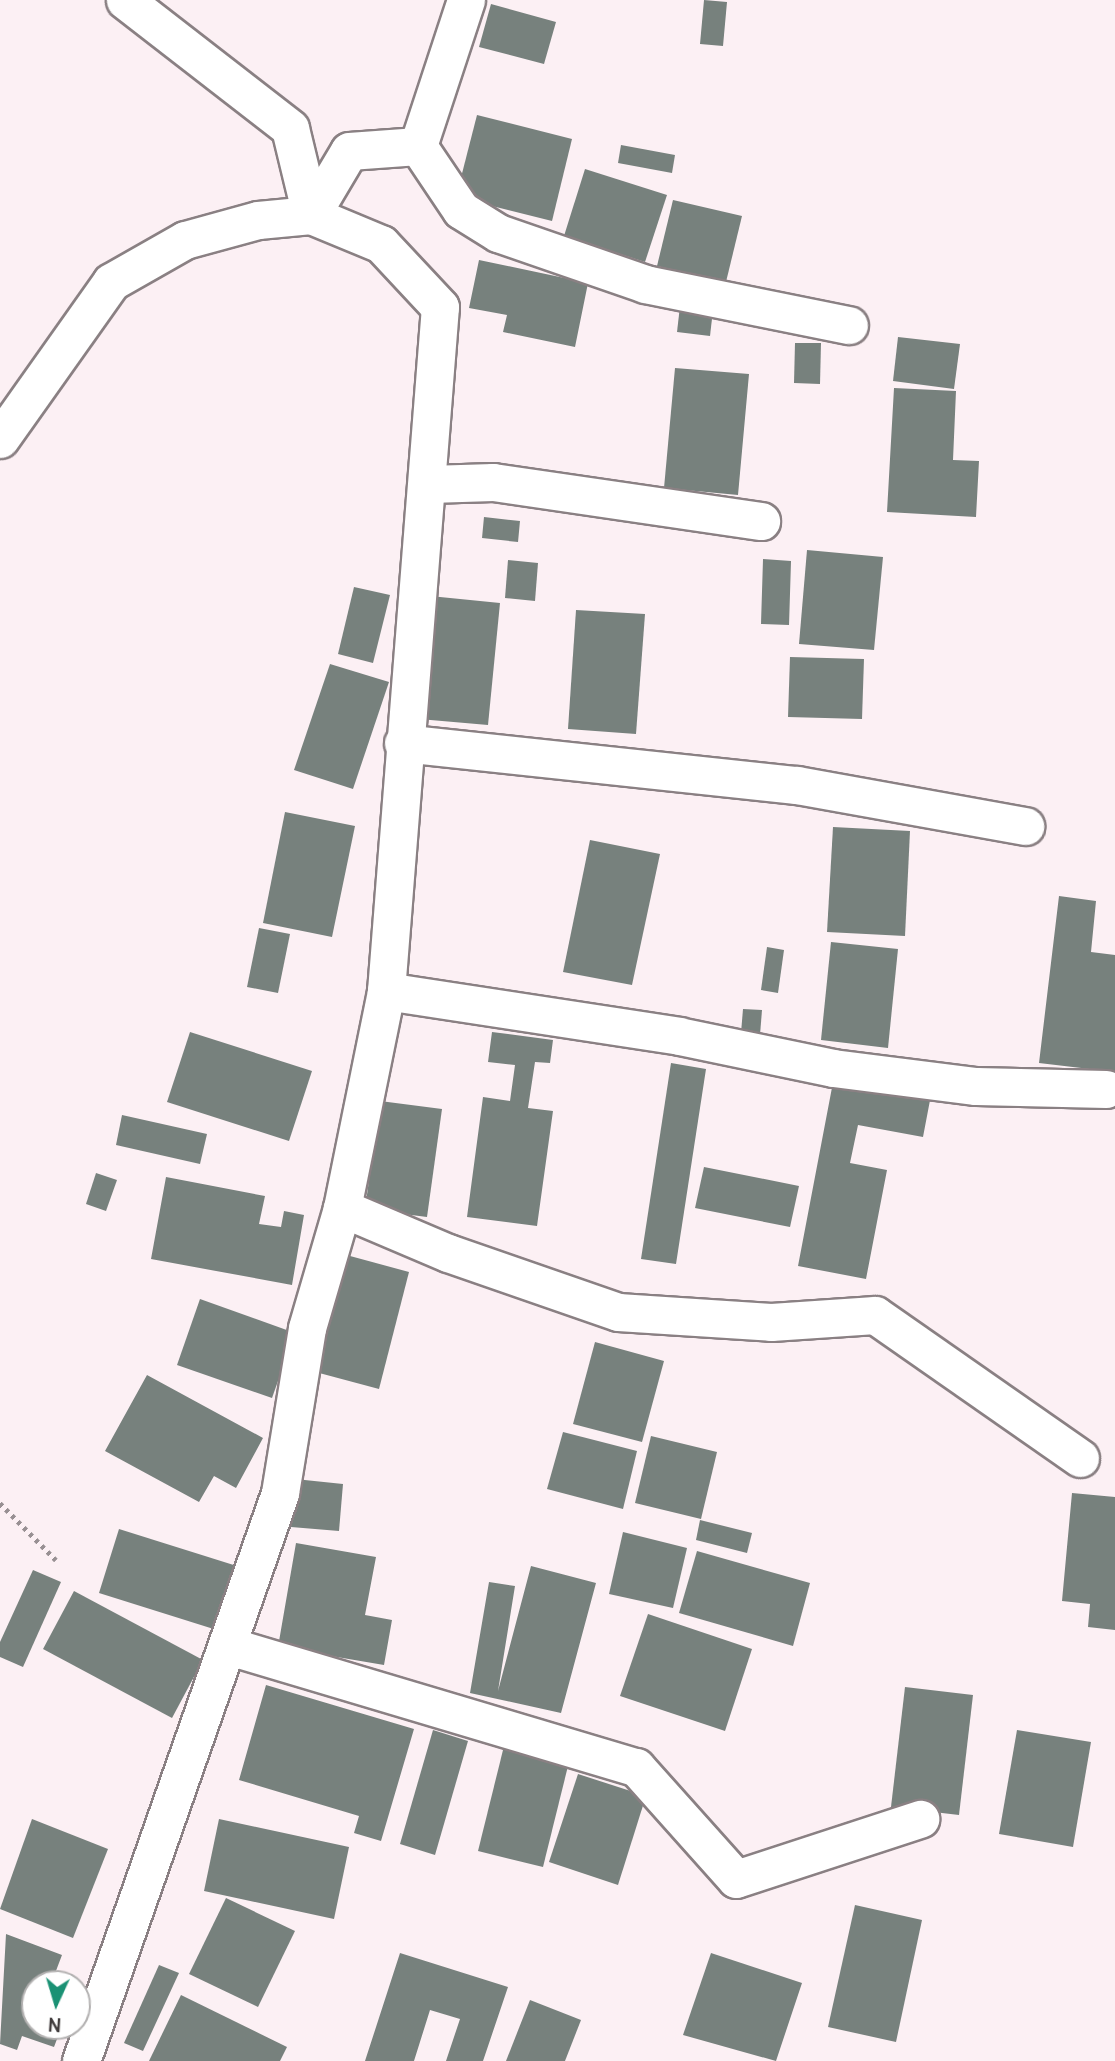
<!DOCTYPE html>
<style>
body{margin:0}
#map{position:relative;width:1115px;height:2061px;overflow:hidden;background:#fcf0f4;font-family:Cabin,sans-serif}
div>[style]{position:absolute}
.building>*{inset:0;background:#77817d}
.path>*{height:4.5px;margin-top:-2.25px;transform-origin:0;background:repeating-linear-gradient(90deg,#989093 0 3.5px,transparent 0 8.5px)}
.roads{filter:drop-shadow(2px 0 #8a8083) drop-shadow(-2px 0 #8a8083) drop-shadow(0 2px #8a8083) drop-shadow(0 -2px #8a8083)}
.street>*{height:37px;margin:-18.5px;padding:0 18.5px;transform-origin:18.5px;border-radius:18.5px;background:#fff}
span{translate:-50% -50%;white-space:nowrap;text-align:center;line-height:1.15;-webkit-text-stroke:7px #fff;paint-order:stroke}
.north{position:absolute;left:21px;top:1970px;width:70px;height:70px;box-sizing:border-box;background:#fff;border:2px solid #b3b1b1;border-radius:50%;rotate:184deg;font-size:19px;font-weight:700;line-height:28px;text-align:center;color:#403b3c}
.north::after{content:'';display:block;margin:auto;width:24px;height:32px;background:#1a9174;clip-path:polygon(50% 0,100% 100%,50% 72%,0 100%)}
</style>
<div id="map">
<div class="building">
<div style="clip-path:polygon(704px 0,727px 2px,723px 46px,700px 44px)"></div>
<div style="clip-path:polygon(491px 4px,556px 22px,544px 64px,479px 47px)"></div>
<div style="clip-path:polygon(477px 115px,572px 139px,552px 221px,456px 197px)"></div>
<div style="clip-path:polygon(621px 145px,675px 155px,672px 173px,618px 163px)"></div>
<div style="clip-path:polygon(585px 169px,667px 195px,645px 262px,564px 236px)"></div>
<div style="clip-path:polygon(673px 200px,742px 216px,726px 282px,657px 266px)"></div>
<div style="clip-path:polygon(479px 260px,588px 283px,575px 347px,503px 332px,507px 315px,469px 308px)"></div>
<div style="clip-path:polygon(680px 306px,713px 310px,710px 336px,677px 332px)"></div>
<div style="clip-path:polygon(898px 337px,960px 344px,954px 389px,893px 381px)"></div>
<div style="clip-path:polygon(795px 343px,821px 343px,820px 384px,794px 383px)"></div>
<div style="clip-path:polygon(675px 368px,749px 374px,738px 495px,664px 488px)"></div>
<div style="clip-path:polygon(894px 388px,956px 391px,953px 460px,979px 461px,976px 517px,887px 512px)"></div>
<div style="clip-path:polygon(484px 517px,520px 521px,518px 542px,482px 538px)"></div>
<div style="clip-path:polygon(807px 550px,883px 557px,874px 650px,799px 644px)"></div>
<div style="clip-path:polygon(763px 559px,791px 561px,789px 625px,761px 624px)"></div>
<div style="clip-path:polygon(508px 560px,538px 563px,535px 601px,505px 598px)"></div>
<div style="clip-path:polygon(354px 587px,390px 595px,373px 663px,338px 654px)"></div>
<div style="clip-path:polygon(430px 596px,500px 603px,488px 725px,419px 719px)"></div>
<div style="clip-path:polygon(576px 610px,645px 614px,636px 734px,568px 729px)"></div>
<div style="clip-path:polygon(790px 657px,864px 659px,862px 719px,788px 717px)"></div>
<div style="clip-path:polygon(330px 664px,389px 682px,353px 789px,294px 770px)"></div>
<div style="clip-path:polygon(285px 812px,355px 826px,332px 937px,263px 923px)"></div>
<div style="clip-path:polygon(833px 827px,910px 831px,905px 936px,827px 932px)"></div>
<div style="clip-path:polygon(590px 840px,660px 854px,632px 985px,563px 972px)"></div>
<div style="clip-path:polygon(1059px 896px,1096px 901px,1091px 952px,1115px 955px,1115px 1072px,1039px 1063px)"></div>
<div style="clip-path:polygon(259px 928px,290px 934px,278px 993px,247px 987px)"></div>
<div style="clip-path:polygon(831px 942px,898px 949px,888px 1048px,821px 1040px)"></div>
<div style="clip-path:polygon(767px 947px,784px 950px,778px 993px,761px 990px)"></div>
<div style="clip-path:polygon(743px 1009px,762px 1010px,760px 1035px,741px 1033px)"></div>
<div style="clip-path:polygon(190px 1032px,312px 1071px,289px 1141px,167px 1102px)"></div>
<div style="clip-path:polygon(492px 1032px,553px 1040px,550px 1063px,535px 1062px,528px 1108px,553px 1111px,537px 1226px,467px 1217px,483px 1097px,510px 1101px,515px 1065px,488px 1062px)"></div>
<div style="clip-path:polygon(671px 1063px,706px 1069px,676px 1264px,641px 1259px)"></div>
<div style="clip-path:polygon(834px 1077px,931px 1095px,923px 1137px,858px 1125px,850px 1163px,887px 1170px,866px 1279px,798px 1266px)"></div>
<div style="clip-path:polygon(380px 1101px,442px 1109px,427px 1217px,365px 1209px)"></div>
<div style="clip-path:polygon(122px 1115px,207px 1134px,200px 1164px,116px 1145px)"></div>
<div style="clip-path:polygon(704px 1167px,799px 1186px,790px 1227px,695px 1208px)"></div>
<div style="clip-path:polygon(96px 1173px,117px 1180px,106px 1211px,86px 1204px)"></div>
<div style="clip-path:polygon(166px 1177px,265px 1196px,259px 1224px,281px 1227px,284px 1211px,304px 1215px,292px 1285px,151px 1259px)"></div>
<div style="clip-path:polygon(339px 1253px,409px 1272px,379px 1389px,308px 1370px)"></div>
<div style="clip-path:polygon(200px 1299px,295px 1333px,272px 1398px,177px 1365px)"></div>
<div style="clip-path:polygon(595px 1342px,664px 1361px,642px 1442px,573px 1424px)"></div>
<div style="clip-path:polygon(147px 1375px,263px 1438px,236px 1488px,214px 1476px,199px 1502px,105px 1451px)"></div>
<div style="clip-path:polygon(563px 1432px,637px 1451px,623px 1509px,547px 1489px)"></div>
<div style="clip-path:polygon(651px 1436px,717px 1452px,701px 1519px,635px 1503px)"></div>
<div style="clip-path:polygon(295px 1479px,343px 1484px,339px 1531px,291px 1527px)"></div>
<div style="clip-path:polygon(1072px 1493px,1115px 1497px,1115px 1630px,1088px 1627px,1090px 1604px,1062px 1601px)"></div>
<div style="clip-path:polygon(700px 1520px,752px 1533px,747px 1553px,696px 1540px)"></div>
<div style="clip-path:polygon(119px 1529px,240px 1567px,220px 1631px,99px 1593px)"></div>
<div style="clip-path:polygon(623px 1532px,687px 1548px,673px 1608px,609px 1594px)"></div>
<div style="clip-path:polygon(296px 1543px,376px 1557px,365px 1615px,392px 1620px,384px 1665px,278px 1647px)"></div>
<div style="clip-path:polygon(697px 1551px,810px 1583px,793px 1646px,679px 1613px)"></div>
<div style="clip-path:polygon(531px 1566px,596px 1583px,561px 1713px,470px 1693px,489px 1582px,515px 1586px,498px 1691px)"></div>
<div style="clip-path:polygon(33px 1570px,61px 1582px,23px 1667px,0 1657px,0 1642px)"></div>
<div style="clip-path:polygon(74px 1591px,203px 1660px,172px 1718px,43px 1649px)"></div>
<div style="clip-path:polygon(648px 1614px,752px 1649px,725px 1731px,620px 1696px)"></div>
<div style="clip-path:polygon(266px 1685px,414px 1729px,381px 1841px,354px 1833px,359px 1816px,239px 1780px)"></div>
<div style="clip-path:polygon(905px 1687px,973px 1695px,959px 1815px,891px 1807px)"></div>
<div style="clip-path:polygon(433px 1730px,468px 1741px,435px 1855px,400px 1844px)"></div>
<div style="clip-path:polygon(1017px 1730px,1091px 1742px,1073px 1847px,999px 1834px)"></div>
<div style="clip-path:polygon(504px 1746px,569px 1762px,543px 1867px,478px 1851px)"></div>
<div style="clip-path:polygon(578px 1774px,646px 1796px,618px 1885px,549px 1862px)"></div>
<div style="clip-path:polygon(32px 1819px,108px 1849px,73px 1938px,0 1909px)"></div>
<div style="clip-path:polygon(219px 1819px,349px 1847px,334px 1919px,204px 1891px)"></div>
<div style="clip-path:polygon(226px 1898px,295px 1931px,258px 2007px,189px 1974px)"></div>
<div style="clip-path:polygon(855px 1905px,922px 1920px,896px 2042px,828px 2027px)"></div>
<div style="clip-path:polygon(6px 1934px,62px 1955px,51px 1984px,35px 1984px,35px 2026px,62px 2026px,54px 2047px,22px 2036px,17px 2050px,0 2044px)"></div>
<div style="clip-path:polygon(400px 1953px,508px 1987px,483px 2061px,446px 2061px,460px 2019px,430px 2010px,414px 2061px,365px 2061px)"></div>
<div style="clip-path:polygon(711px 1953px,802px 1983px,776px 2061px,683px 2035px)"></div>
<div style="clip-path:polygon(159px 1965px,179px 1973px,143px 2051px,124px 2043px)"></div>
<div style="clip-path:polygon(181px 1995px,287px 2047px,280px 2061px,149px 2061px)"></div>
<div style="clip-path:polygon(530px 2000px,581px 2020px,565px 2061px,506px 2061px)"></div>
</div>
<div class="path">
<div style="left:0;top:1503px;width:80px;rotate:45.5deg"></div>
</div>
<div class="roads">
<div class="street">
<div style="left:418px;top:146px;width:154px;rotate:-71.8deg"></div>
<div style="left:0;top:439px;width:192px;rotate:-54.7deg"></div>
<div style="left:111px;top:282px;width:85px;rotate:-29.6deg"></div>
<div style="left:185px;top:240px;width:76px;rotate:-15.3deg"></div>
<div style="left:258px;top:220px;width:53px;rotate:-5.4deg"></div>
<div style="left:311px;top:215px;width:74px;rotate:-59.3deg"></div>
<div style="left:349px;top:151px;width:69px;rotate:-4.1deg"></div>
<div style="left:418px;top:146px;width:77px;rotate:56.1deg"></div>
<div style="left:461px;top:210px;width:44px;rotate:31.9deg"></div>
<div style="left:498px;top:233px;width:156px;rotate:19.1deg"></div>
<div style="left:645px;top:284px;width:208px;rotate:11.4deg"></div>
<div style="left:429px;top:484px;width:64px;rotate:-1.8deg"></div>
<div style="left:493px;top:482px;width:271px;rotate:8.3deg"></div>
<div style="left:403px;top:743px;width:396px;rotate:6.1deg"></div>
<div style="left:797px;top:785px;width:232px;rotate:10.2deg"></div>
<div style="left:386px;top:991px;width:296px;rotate:8.7deg"></div>
<div style="left:679px;top:1036px;width:157px;rotate:11.7deg"></div>
<div style="left:833px;top:1068px;width:144px;rotate:7.2deg"></div>
<div style="left:976px;top:1086px;width:130px;rotate:1.3deg"></div>
<div style="left:342px;top:1208px;width:115px;rotate:23deg"></div>
<div style="left:448px;top:1253px;width:180px;rotate:19.1deg"></div>
<div style="left:618px;top:1312px;width:153px;rotate:3.7deg"></div>
<div style="left:771px;top:1322px;width:104px;rotate:-3.9deg"></div>
<div style="left:875px;top:1315px;width:250px;rotate:34.9deg"></div>
<div style="left:229px;top:1646px;width:425px;rotate:16.6deg"></div>
<div style="left:636px;top:1767px;width:150px;rotate:48.2deg"></div>
<div style="left:736px;top:1879px;width:194px;rotate:-18.1deg"></div>
<div style="left:81px;top:2061px;width:602px;rotate:-70.69deg"></div>
<div style="left:280px;top:1493px;width:167px;rotate:-80.7deg"></div>
<div style="left:307px;top:1328px;width:125px;rotate:-73.7deg"></div>
<div style="left:342px;top:1208px;width:221px;rotate:-78.5deg"></div>
<div style="left:386px;top:991px;width:686px;rotate:-85.49deg"></div>
<div style="left:440px;top:307px;width:86px;rotate:-133.1deg"></div>
<div style="left:381px;top:244px;width:76px;rotate:-157.5deg"></div>
<div style="left:311px;top:215px;width:89px;rotate:-103.6deg"></div>
<div style="left:290px;top:128px;width:209px;rotate:-142.2deg"></div>
</div>
</div>
<div class="north">N</div>
</div>
